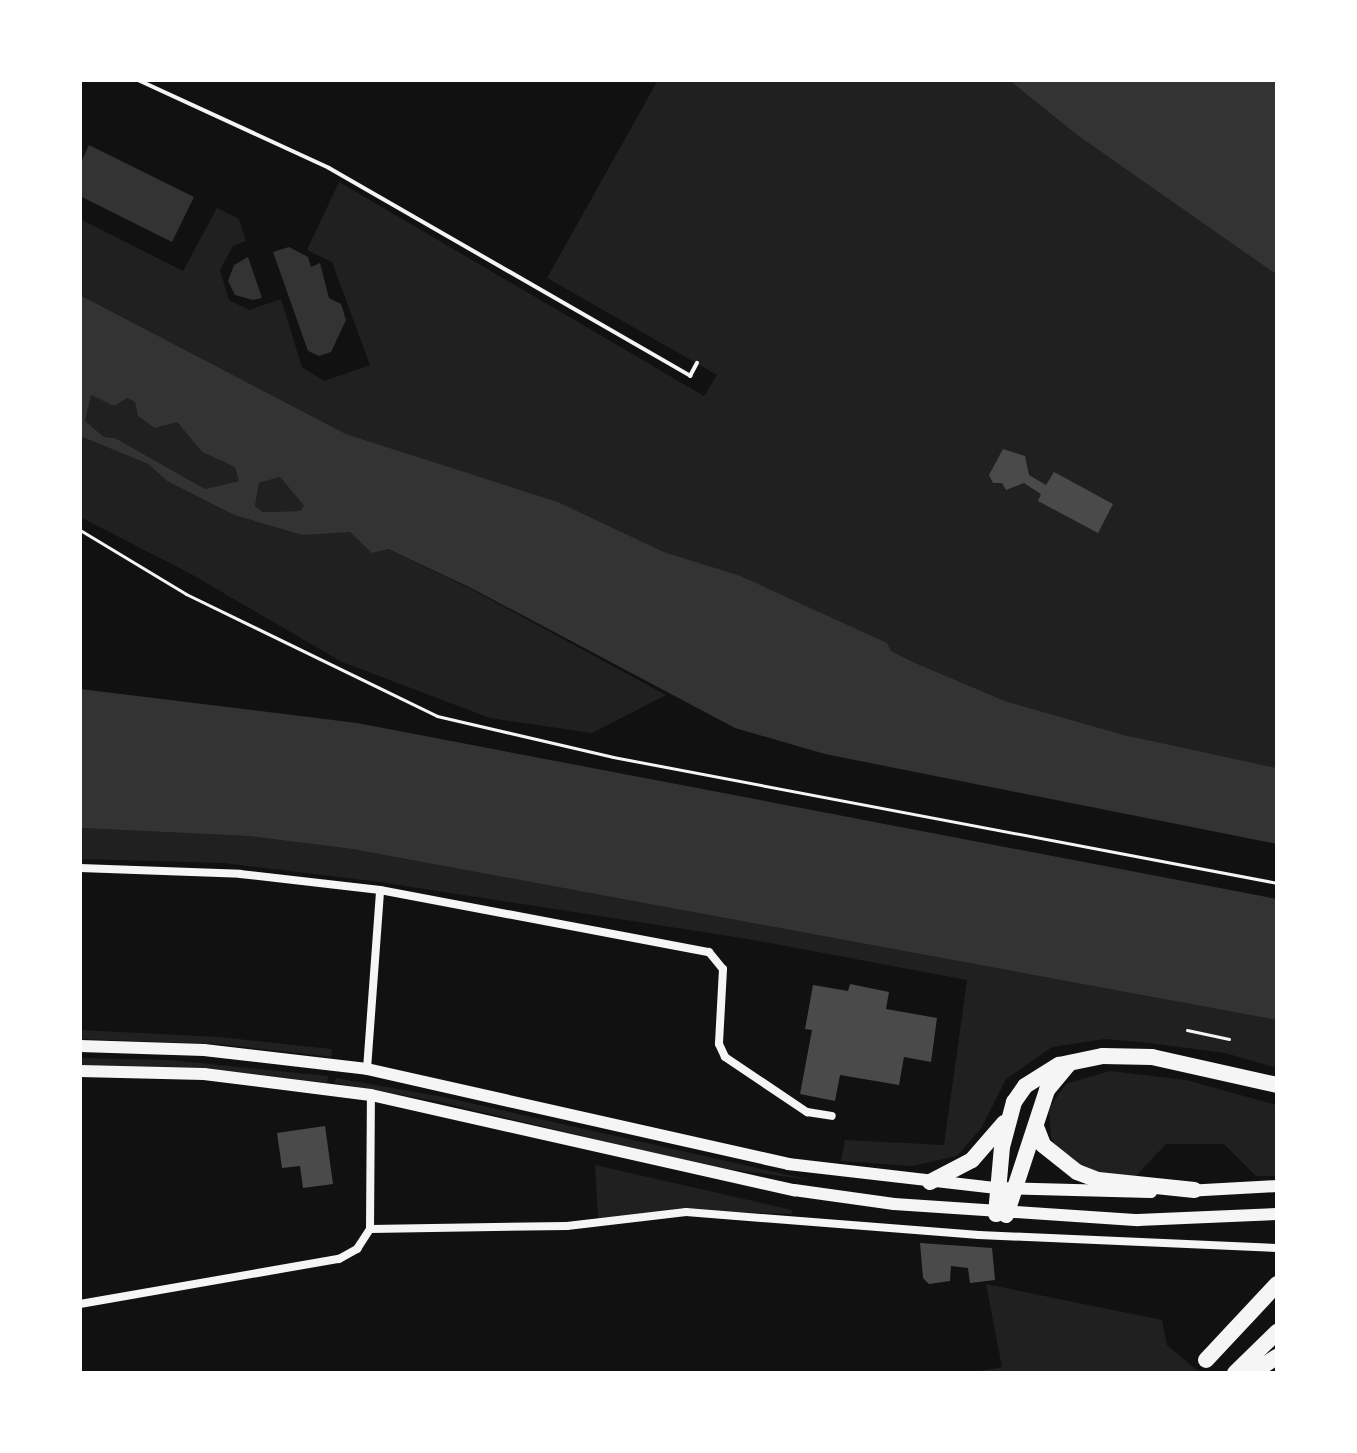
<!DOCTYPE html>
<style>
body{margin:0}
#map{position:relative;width:1357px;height:1453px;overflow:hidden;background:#111;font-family:"Fira Sans",sans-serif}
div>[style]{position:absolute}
.green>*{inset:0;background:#202020}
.water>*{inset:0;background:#333}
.building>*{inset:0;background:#4a4a4a}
.path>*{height:3px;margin:-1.5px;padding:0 1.5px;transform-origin:1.5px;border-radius:1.5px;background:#f5f5f5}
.service>*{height:4px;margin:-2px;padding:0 2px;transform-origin:2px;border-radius:2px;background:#f5f5f5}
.minor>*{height:8px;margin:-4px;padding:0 4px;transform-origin:4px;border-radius:4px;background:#f5f5f5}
.secondary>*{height:12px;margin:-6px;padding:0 6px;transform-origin:6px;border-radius:6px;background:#f5f5f5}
.motorway>*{height:16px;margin:-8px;padding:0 8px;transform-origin:8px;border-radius:8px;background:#f5f5f5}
span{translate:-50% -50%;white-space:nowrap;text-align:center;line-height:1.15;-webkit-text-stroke:7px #fff;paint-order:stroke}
.frame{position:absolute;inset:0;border:82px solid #fff;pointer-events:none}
</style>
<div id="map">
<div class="green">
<div style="clip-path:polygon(658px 80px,1009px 80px,1077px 135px,1277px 275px,1277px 768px,1124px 735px,1005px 701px,913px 662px,738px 575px,664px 552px,558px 502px,346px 434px,80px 295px,80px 219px,183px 271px,217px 208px,239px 219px,246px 241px,233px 246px,220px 270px,229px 300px,249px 310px,281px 299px,302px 367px,324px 381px,370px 365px,332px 262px,307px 250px,339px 182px,704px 396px,717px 375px,547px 278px)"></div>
<div style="clip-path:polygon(90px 394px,127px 398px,177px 422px,202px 452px,236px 467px,239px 481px,205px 489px,115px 438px,104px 437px,85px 421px)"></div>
<div style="clip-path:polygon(80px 436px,148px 464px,167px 481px,234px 515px,302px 535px,350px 531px,471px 589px,666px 695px,592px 733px,490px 718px,342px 662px,191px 574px,80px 517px)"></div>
<div style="clip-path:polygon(280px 477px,304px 506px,300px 511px,263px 512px,255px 506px,259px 483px)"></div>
<div style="clip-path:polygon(80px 828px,248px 836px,352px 849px,1277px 1020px,1277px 1068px,1225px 1053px,1149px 1043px,1105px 1039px,1052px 1047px,1006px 1079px,982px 1127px,957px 1156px,912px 1166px,841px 1161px,845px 1140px,944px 1145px,967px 980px,748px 939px,380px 882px,223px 863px,80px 859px)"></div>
<div style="clip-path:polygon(80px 1030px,219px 1037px,332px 1049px,331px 1057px,219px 1044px,80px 1039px)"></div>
<div style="clip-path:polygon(80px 1058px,170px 1060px,328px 1076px,327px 1083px,229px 1071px,80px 1066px)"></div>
<div style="clip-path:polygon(1110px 1071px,1186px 1080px,1277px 1105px,1277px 1176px,1256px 1176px,1224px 1144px,1166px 1144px,1136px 1176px,1104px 1175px,1082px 1167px,1058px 1150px,1051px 1137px,1049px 1108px,1066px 1084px)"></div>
<div style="clip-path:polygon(336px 1078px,443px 1097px,811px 1180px,713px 1167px,436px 1101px,334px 1083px)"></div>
<div style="clip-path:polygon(595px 1165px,792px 1210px,792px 1214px,707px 1211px,598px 1218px)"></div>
<div style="clip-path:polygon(986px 1284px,1162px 1320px,1167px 1345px,1200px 1373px,969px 1373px,1002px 1367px)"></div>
</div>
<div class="water">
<div style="clip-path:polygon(1009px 80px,1277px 80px,1277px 275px,1077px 135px)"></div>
<div style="clip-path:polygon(89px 145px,194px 197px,172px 242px,80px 196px,80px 164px)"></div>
<div style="clip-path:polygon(289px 247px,308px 257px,311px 267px,320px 263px,329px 298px,341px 304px,346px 320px,331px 352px,319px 356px,308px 351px,273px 252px)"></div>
<div style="clip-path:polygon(248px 257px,262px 298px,253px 300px,235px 295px,228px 281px,234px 265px)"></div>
<div style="clip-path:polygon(evenodd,80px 295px,346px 434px,558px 502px,664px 552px,738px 575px,887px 643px,891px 651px,913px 662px,1005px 701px,1124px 735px,1277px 768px,1277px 844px,825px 754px,735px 728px,471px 588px,388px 549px,372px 553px,350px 532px,302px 535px,234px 515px,167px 481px,148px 464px,80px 436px,80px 295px,91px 395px,114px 406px,127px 398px,135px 402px,138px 416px,155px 428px,177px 422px,202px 452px,235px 467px,239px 481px,205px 489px,115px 438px,104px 437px,85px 421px,91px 395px,80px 295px,280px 477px,304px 506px,300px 511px,263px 512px,255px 506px,259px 483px,280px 477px)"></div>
<div style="clip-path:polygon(80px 689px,357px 723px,1277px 899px,1277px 1020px,352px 849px,248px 836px,80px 828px)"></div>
</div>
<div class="building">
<div style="clip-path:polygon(1003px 449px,1025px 456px,1029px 475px,1046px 485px,1054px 472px,1113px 504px,1098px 533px,1038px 501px,1041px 494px,1024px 483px,1006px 490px,1002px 483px,993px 483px,989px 475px)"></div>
<div style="clip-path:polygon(850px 984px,889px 992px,886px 1009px,937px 1018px,931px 1062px,904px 1057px,899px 1085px,840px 1075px,835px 1101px,800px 1094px,812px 1030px,805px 1029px,813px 985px,848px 991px)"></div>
<div style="clip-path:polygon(325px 1126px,333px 1184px,303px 1188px,300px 1166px,282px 1168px,277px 1133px)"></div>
<div style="clip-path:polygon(920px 1243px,992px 1248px,995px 1280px,970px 1283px,968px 1268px,951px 1266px,950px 1281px,929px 1284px,923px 1278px)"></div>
</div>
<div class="path">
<div style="left:80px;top:530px;width:124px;rotate:31.1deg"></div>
<div style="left:186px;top:594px;width:279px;rotate:25.9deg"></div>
<div style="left:437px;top:716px;width:181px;rotate:13.1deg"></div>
<div style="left:613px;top:757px;width:676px;rotate:10.74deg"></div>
<div style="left:1187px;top:1030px;width:43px;rotate:12.1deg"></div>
</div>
<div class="service">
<div style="left:138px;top:80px;width:210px;rotate:24.7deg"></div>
<div style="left:329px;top:168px;width:417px;rotate:29.9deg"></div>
<div style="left:690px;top:376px;width:15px;rotate:-62deg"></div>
</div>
<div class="minor">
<div style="left:80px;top:868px;width:160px;rotate:2.1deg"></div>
<div style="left:240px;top:874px;width:141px;rotate:6.5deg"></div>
<div style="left:367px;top:1069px;width:179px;rotate:-85.8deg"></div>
<div style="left:380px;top:890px;width:335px;rotate:10.7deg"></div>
<div style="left:709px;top:952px;width:22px;rotate:51deg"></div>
<div style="left:723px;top:969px;width:75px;rotate:93.1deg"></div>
<div style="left:719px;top:1044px;width:14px;rotate:65deg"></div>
<div style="left:725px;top:1057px;width:99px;rotate:33.9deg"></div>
<div style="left:807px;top:1112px;width:25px;rotate:9deg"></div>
<div style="left:370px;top:1229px;width:134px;rotate:-89.6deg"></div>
<div style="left:80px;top:1304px;width:263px;rotate:-9.9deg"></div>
<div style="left:339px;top:1259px;width:21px;rotate:-29deg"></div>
<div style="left:357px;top:1249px;width:24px;rotate:-57deg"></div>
<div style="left:370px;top:1229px;width:197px;rotate:-0.9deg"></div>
<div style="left:567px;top:1226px;width:120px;rotate:-6.7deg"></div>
<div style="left:686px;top:1212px;width:294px;rotate:4.5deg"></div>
<div style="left:979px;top:1235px;width:298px;rotate:2.5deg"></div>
</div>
<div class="secondary">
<div style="left:80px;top:1046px;width:124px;rotate:1.8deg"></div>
<div style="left:204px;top:1050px;width:164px;rotate:6.6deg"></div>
<div style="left:367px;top:1069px;width:432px;rotate:12.7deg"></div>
<div style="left:788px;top:1164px;width:210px;rotate:6.6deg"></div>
<div style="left:997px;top:1188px;width:154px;rotate:1.5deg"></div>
<div style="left:80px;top:1071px;width:124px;rotate:1.4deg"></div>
<div style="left:204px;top:1074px;width:168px;rotate:7.2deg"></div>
<div style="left:371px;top:1095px;width:434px;rotate:12.7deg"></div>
<div style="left:794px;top:1190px;width:101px;rotate:8deg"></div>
<div style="left:894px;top:1204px;width:245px;rotate:3.8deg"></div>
<div style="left:1138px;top:1220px;width:139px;rotate:-2.5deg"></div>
<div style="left:1186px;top:1191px;width:91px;rotate:-3.1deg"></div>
</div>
<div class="motorway">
<div style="left:1037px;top:1129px;width:17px;rotate:69deg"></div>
<div style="left:1043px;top:1145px;width:43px;rotate:38.5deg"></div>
<div style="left:1077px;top:1172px;width:22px;rotate:21deg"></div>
<div style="left:1098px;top:1180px;width:97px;rotate:5.9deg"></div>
<div style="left:930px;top:1182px;width:47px;rotate:-27.6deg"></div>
<div style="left:972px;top:1160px;width:49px;rotate:-49.1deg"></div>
<div style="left:996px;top:1214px;width:67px;rotate:-84.9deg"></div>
<div style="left:1002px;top:1147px;width:47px;rotate:-75.1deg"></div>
<div style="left:1014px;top:1102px;width:19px;rotate:-55deg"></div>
<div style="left:1025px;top:1086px;width:40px;rotate:-32deg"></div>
<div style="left:1059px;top:1065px;width:45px;rotate:-11.6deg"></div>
<div style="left:1103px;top:1056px;width:49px;rotate:1.2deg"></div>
<div style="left:1152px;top:1057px;width:128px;rotate:12.6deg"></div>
<div style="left:1006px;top:1215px;width:132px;rotate:-71.8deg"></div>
<div style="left:1047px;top:1090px;width:33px;rotate:-50deg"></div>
<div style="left:1206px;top:1360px;width:104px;rotate:-46.9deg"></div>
<div style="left:1235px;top:1373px;width:59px;rotate:-44.3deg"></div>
<div style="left:1252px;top:1373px;width:30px;rotate:-33deg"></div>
</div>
<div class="frame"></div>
</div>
